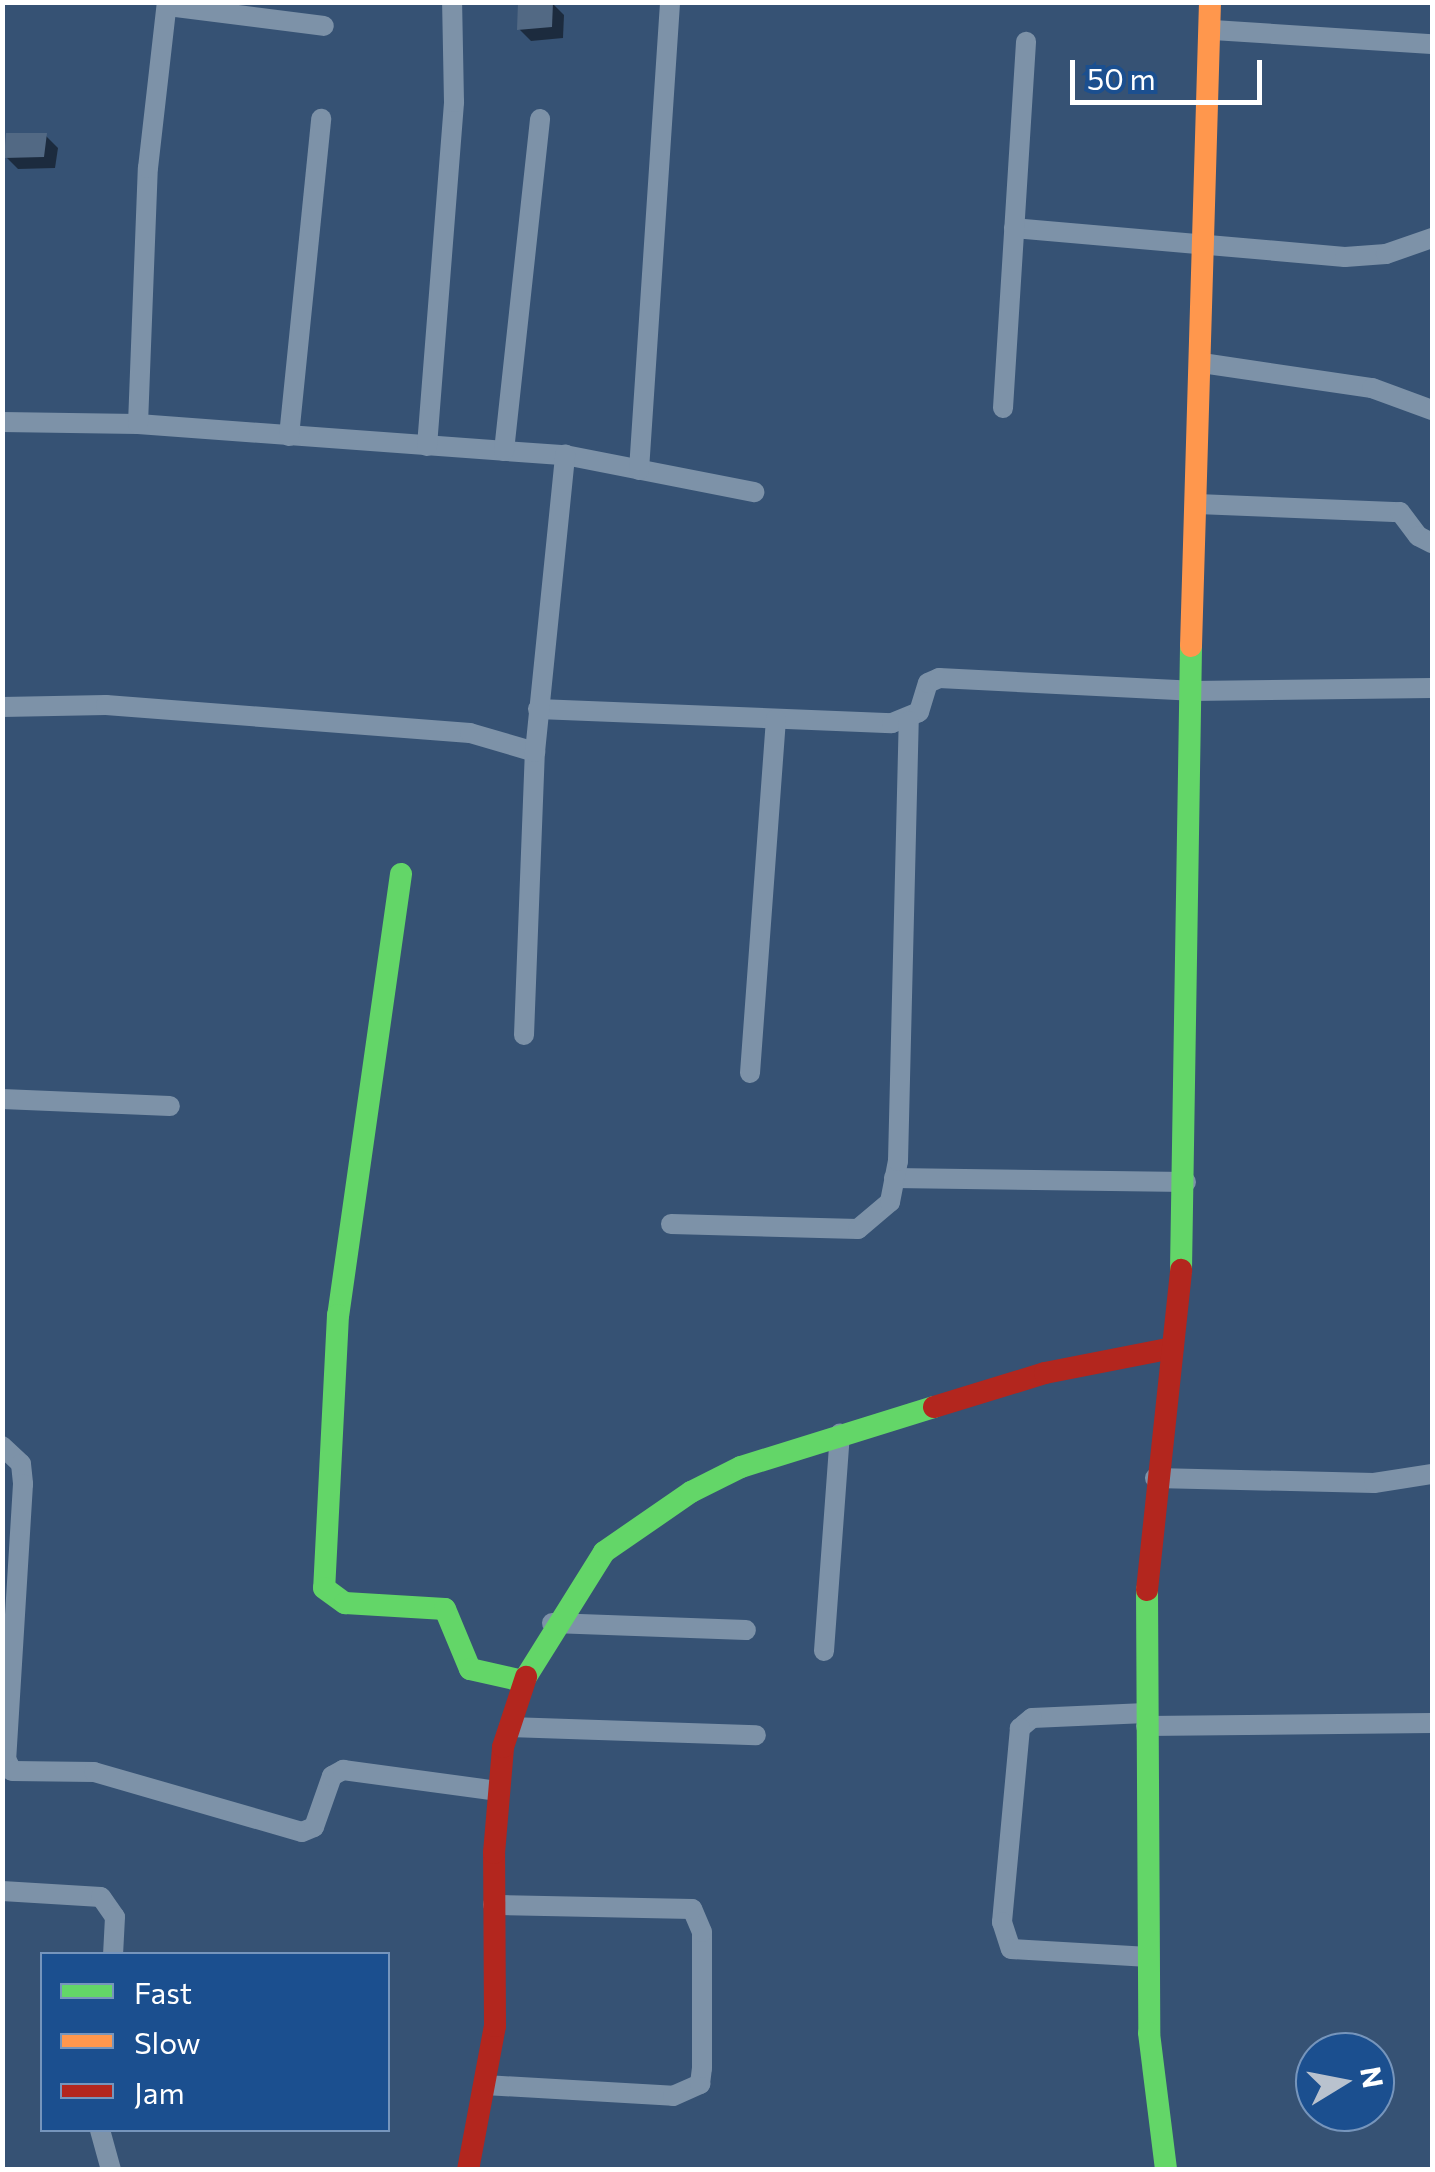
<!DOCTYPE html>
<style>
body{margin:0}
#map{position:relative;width:1435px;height:2172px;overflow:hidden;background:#365274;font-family:Commissioner,sans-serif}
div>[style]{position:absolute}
.shadow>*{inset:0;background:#0007}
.building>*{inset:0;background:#526984}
.street>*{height:20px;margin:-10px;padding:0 10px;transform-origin:10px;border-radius:10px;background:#7d92a8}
.fast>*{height:22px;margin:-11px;padding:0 11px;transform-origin:11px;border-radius:11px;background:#63d668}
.slow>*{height:22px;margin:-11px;padding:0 11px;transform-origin:11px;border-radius:11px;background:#ff974d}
.jam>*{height:22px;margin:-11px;padding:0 11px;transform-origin:11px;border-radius:11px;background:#b3261e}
span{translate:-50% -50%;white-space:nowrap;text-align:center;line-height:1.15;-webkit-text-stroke:8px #1b4f8f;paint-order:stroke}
.frame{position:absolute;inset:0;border:5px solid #fff;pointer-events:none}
.legend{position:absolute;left:40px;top:1952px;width:350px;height:180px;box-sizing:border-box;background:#1b4f8f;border:2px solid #7695bc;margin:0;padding:12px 18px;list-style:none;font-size:30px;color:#fff}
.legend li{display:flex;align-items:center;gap:20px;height:50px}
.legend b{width:50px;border:2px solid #7695bc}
.north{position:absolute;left:1295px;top:2032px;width:100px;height:100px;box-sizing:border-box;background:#1b4f8f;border:2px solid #7695bc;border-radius:50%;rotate:80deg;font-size:28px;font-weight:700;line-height:40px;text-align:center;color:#fff}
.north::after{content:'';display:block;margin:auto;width:35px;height:45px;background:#b9c2ce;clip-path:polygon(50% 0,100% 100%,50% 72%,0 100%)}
.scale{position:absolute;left:1070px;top:60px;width:192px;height:45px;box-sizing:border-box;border:5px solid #fff;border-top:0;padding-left:12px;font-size:30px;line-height:35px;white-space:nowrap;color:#fff;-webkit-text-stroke:8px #1b4f8f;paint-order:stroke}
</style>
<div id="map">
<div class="shadow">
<div style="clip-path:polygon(552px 3px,564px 15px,563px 38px,531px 41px,519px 29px)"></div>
<div style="clip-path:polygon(46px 136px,58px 148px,55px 168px,18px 169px,6px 157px)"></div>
</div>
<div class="building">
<div style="clip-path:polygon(518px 2px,553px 2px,552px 27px,517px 30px)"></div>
<div style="clip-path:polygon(6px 133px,47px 133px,44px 157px,4px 158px)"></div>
</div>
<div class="street">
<div style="left:168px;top:6px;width:157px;rotate:7.3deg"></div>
<div style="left:1213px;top:30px;width:219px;rotate:3.7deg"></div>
<div style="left:1014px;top:228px;width:332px;rotate:5deg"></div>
<div style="left:1345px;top:257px;width:41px;rotate:-4.2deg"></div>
<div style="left:1386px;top:254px;width:49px;rotate:-19.2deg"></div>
<div style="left:1202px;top:363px;width:172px;rotate:8.4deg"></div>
<div style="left:1372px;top:388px;width:64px;rotate:20.1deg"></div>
<div style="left:1003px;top:408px;width:367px;rotate:-86.4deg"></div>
<div style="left:2px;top:422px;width:136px;rotate:0.8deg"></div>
<div style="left:138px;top:424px;width:428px;rotate:4.2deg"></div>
<div style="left:565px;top:455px;width:193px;rotate:11.1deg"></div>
<div style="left:138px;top:424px;width:256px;rotate:-87.8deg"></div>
<div style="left:148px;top:168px;width:167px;rotate:-83.5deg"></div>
<div style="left:289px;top:436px;width:319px;rotate:-84.2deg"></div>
<div style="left:427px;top:446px;width:345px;rotate:-85.5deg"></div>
<div style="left:454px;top:102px;width:100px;rotate:-91.1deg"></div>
<div style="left:504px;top:451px;width:334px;rotate:-83.8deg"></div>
<div style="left:639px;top:470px;width:469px;rotate:-86.2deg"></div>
<div style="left:1197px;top:504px;width:203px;rotate:2.3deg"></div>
<div style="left:1400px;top:512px;width:30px;rotate:53deg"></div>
<div style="left:1418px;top:536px;width:16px;rotate:27deg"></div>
<div style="left:2px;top:707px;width:104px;rotate:-1.1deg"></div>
<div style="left:106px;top:705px;width:365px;rotate:4.4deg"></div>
<div style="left:470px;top:733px;width:68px;rotate:16.3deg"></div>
<div style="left:538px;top:709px;width:354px;rotate:2.3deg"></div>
<div style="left:892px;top:723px;width:29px;rotate:-22deg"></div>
<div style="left:919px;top:712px;width:30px;rotate:-73deg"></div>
<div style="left:928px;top:683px;width:12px;rotate:-24deg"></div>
<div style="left:939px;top:678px;width:253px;rotate:2.9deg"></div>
<div style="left:1192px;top:691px;width:240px;rotate:-0.7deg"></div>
<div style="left:524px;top:1035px;width:283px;rotate:-87.8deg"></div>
<div style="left:535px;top:752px;width:299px;rotate:-84.2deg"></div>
<div style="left:750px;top:1073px;width:355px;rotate:-85.8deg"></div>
<div style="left:2px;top:1099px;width:168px;rotate:2.4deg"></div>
<div style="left:894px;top:1178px;width:292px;rotate:0.8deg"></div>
<div style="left:671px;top:1224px;width:187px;rotate:1.5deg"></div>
<div style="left:858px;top:1229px;width:42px;rotate:-40.2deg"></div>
<div style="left:890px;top:1202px;width:42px;rotate:-79deg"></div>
<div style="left:898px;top:1161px;width:440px;rotate:-88.6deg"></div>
<div style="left:2px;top:1446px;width:26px;rotate:43deg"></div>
<div style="left:21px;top:1464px;width:20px;rotate:84deg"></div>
<div style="left:23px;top:1484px;width:276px;rotate:93.5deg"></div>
<div style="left:6px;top:1759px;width:13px;rotate:63deg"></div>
<div style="left:12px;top:1771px;width:82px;rotate:0.7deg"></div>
<div style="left:94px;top:1772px;width:216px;rotate:16.1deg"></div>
<div style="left:302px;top:1832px;width:13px;rotate:-23deg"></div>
<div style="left:314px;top:1827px;width:54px;rotate:-70.6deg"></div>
<div style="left:332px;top:1776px;width:13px;rotate:-29deg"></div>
<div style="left:343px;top:1770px;width:157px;rotate:7.7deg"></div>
<div style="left:1155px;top:1478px;width:219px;rotate:1.3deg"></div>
<div style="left:1374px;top:1483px;width:59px;rotate:-8.8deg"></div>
<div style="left:552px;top:1623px;width:194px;rotate:2.1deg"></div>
<div style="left:824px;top:1651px;width:218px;rotate:-85.8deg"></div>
<div style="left:1146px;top:1713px;width:114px;rotate:177.5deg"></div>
<div style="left:1032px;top:1718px;width:16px;rotate:140deg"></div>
<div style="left:1020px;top:1728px;width:195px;rotate:95.3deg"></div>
<div style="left:1002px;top:1922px;width:28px;rotate:72deg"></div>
<div style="left:1011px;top:1949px;width:138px;rotate:3.3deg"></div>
<div style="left:1146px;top:1726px;width:286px;rotate:-0.6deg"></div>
<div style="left:509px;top:1727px;width:247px;rotate:1.9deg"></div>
<div style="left:2px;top:1891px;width:99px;rotate:3.5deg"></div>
<div style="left:101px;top:1897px;width:24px;rotate:55deg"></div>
<div style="left:115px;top:1917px;width:37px;rotate:93deg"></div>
<div style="left:485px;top:2085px;width:188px;rotate:3.3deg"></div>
<div style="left:673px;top:2096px;width:30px;rotate:-24deg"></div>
<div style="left:700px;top:2084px;width:16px;rotate:-83deg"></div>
<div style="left:702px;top:2068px;width:136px;rotate:-90deg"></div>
<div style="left:702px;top:1932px;width:25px;rotate:-113deg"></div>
<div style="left:692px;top:1909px;width:199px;rotate:-178.8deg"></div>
<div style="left:100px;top:2130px;width:41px;rotate:74.6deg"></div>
</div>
<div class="fast">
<div style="left:401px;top:874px;width:445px;rotate:98.1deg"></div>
<div style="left:338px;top:1315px;width:273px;rotate:92.9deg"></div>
<div style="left:324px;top:1588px;width:26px;rotate:36deg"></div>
<div style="left:345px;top:1603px;width:100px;rotate:3.4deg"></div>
<div style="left:445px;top:1609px;width:65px;rotate:67.4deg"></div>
<div style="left:470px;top:1669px;width:54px;rotate:12.8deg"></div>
<div style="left:1181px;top:1270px;width:624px;rotate:-89.08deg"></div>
<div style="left:1147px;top:1590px;width:443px;rotate:89.7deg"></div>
<div style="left:1149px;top:2033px;width:138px;rotate:82.9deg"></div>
<div style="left:526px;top:1677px;width:147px;rotate:-58deg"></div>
<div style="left:604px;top:1552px;width:106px;rotate:-34.6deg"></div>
<div style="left:691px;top:1492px;width:56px;rotate:-26.6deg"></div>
<div style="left:741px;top:1467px;width:202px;rotate:-17.3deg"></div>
</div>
<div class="slow">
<div style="left:1191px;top:646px;width:644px;rotate:-88.31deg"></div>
</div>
<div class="jam">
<div style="left:934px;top:1407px;width:116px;rotate:-17deg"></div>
<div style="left:1045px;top:1373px;width:130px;rotate:-11.1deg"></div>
<div style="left:1147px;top:1590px;width:322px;rotate:-83.9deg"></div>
<div style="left:468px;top:2170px;width:147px;rotate:-79.4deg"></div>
<div style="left:495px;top:2026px;width:173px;rotate:-90.3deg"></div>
<div style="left:494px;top:1853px;width:106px;rotate:-85.1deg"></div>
<div style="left:503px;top:1747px;width:74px;rotate:-71.8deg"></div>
</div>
<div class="frame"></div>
<ul class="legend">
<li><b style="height:12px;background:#63d668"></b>Fast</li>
<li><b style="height:12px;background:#ff974d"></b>Slow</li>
<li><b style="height:12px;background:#b3261e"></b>Jam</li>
</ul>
<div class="north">N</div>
<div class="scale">50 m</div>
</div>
